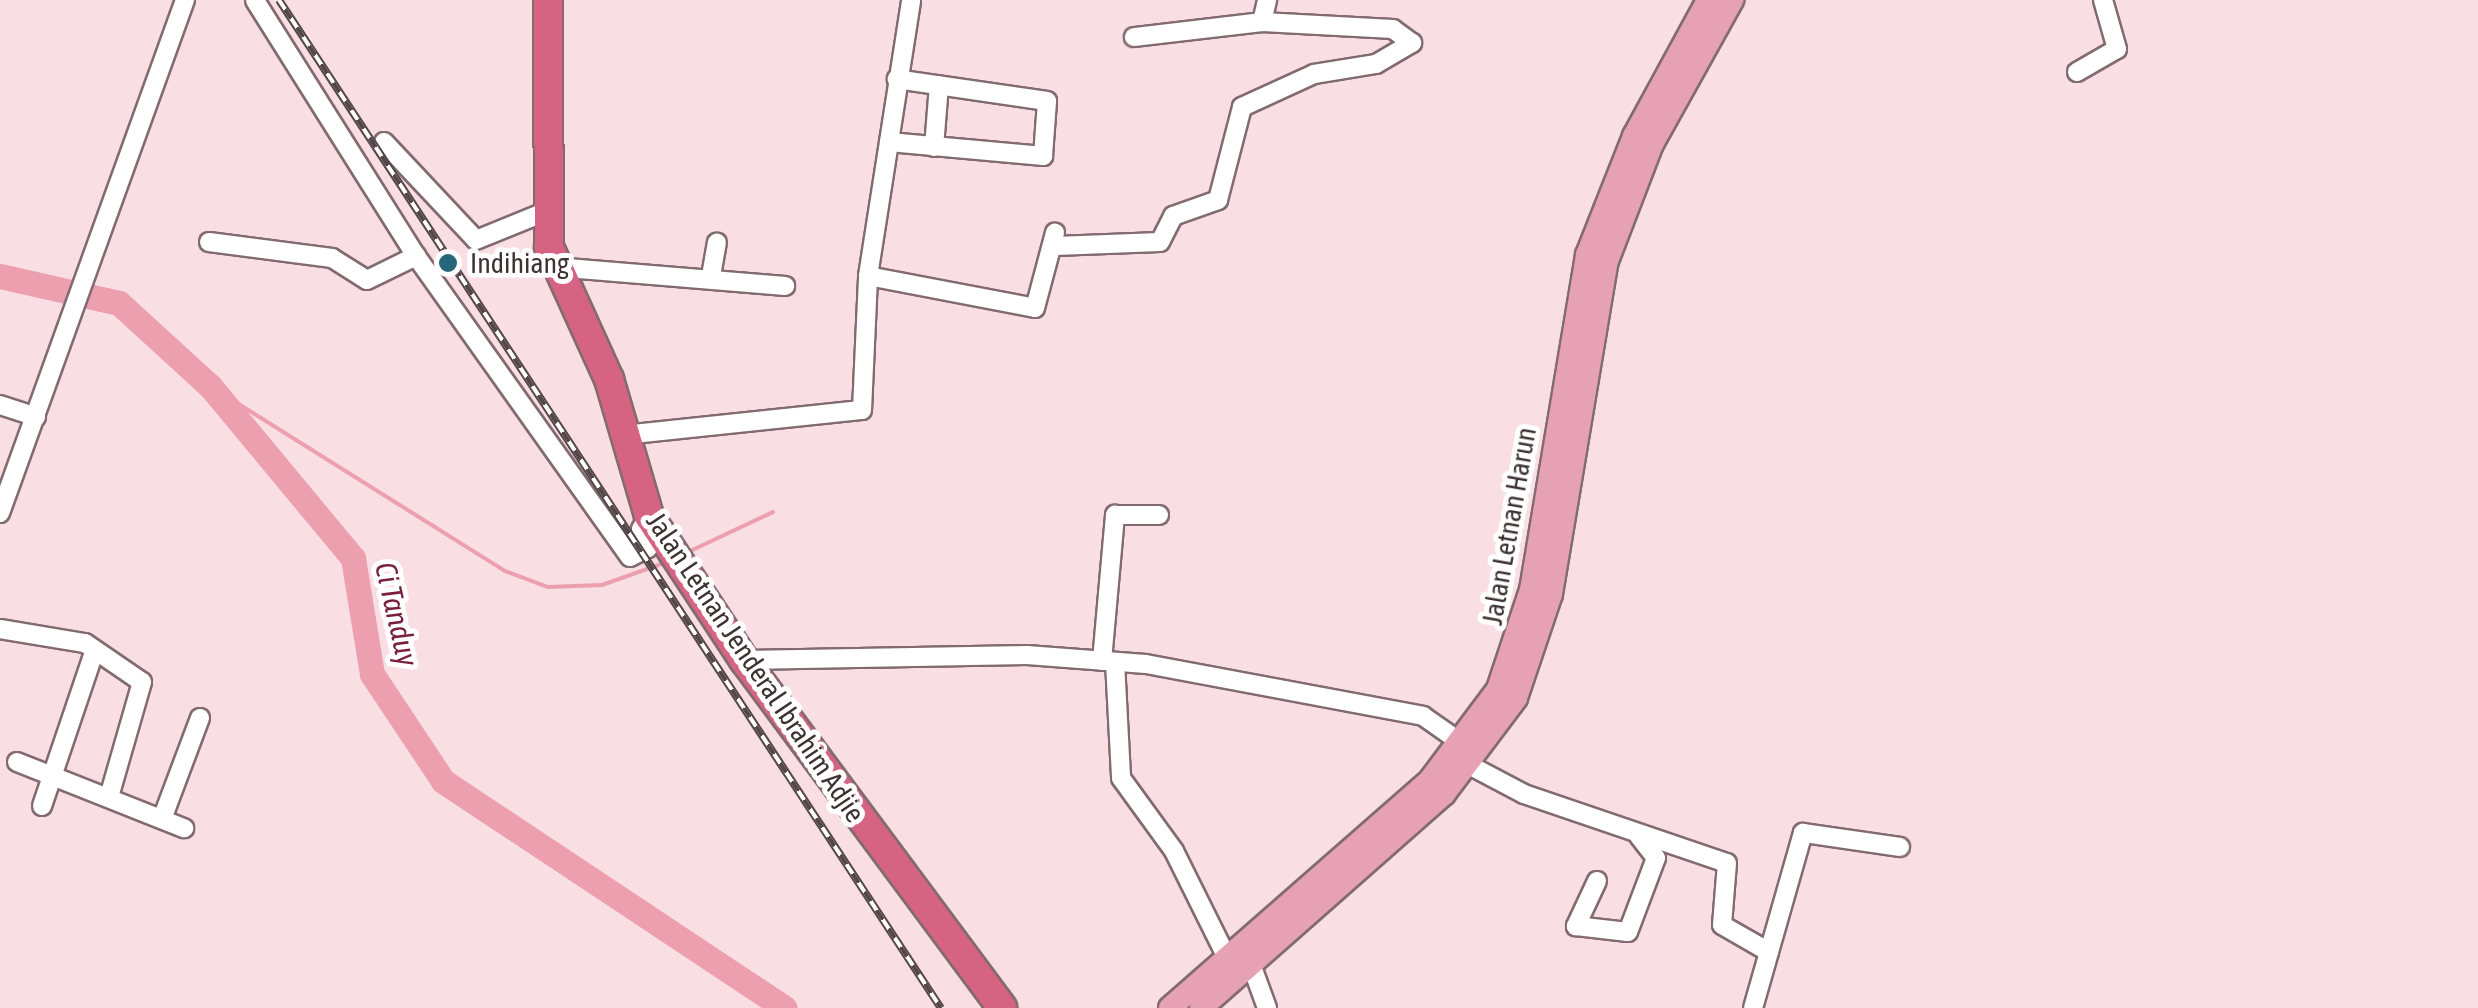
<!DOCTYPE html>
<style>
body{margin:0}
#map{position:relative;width:2478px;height:1008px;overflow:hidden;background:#f9dee3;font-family:"Asap Condensed",sans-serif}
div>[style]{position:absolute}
.stream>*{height:4px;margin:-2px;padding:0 2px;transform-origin:2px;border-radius:2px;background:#eb9faf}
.river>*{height:25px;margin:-12.5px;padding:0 12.5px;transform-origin:12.5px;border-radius:12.5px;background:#eb9faf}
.roads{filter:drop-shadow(2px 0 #826b6f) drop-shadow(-2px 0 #826b6f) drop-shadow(0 2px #826b6f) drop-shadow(0 -2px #826b6f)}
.minor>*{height:18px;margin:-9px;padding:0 9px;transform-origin:9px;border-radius:9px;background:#fff}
.major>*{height:22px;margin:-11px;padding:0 11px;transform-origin:11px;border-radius:11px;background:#e7a1b4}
.highway>*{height:28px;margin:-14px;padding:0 14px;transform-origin:14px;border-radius:14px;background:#d76382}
.rail>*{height:8px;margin-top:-4px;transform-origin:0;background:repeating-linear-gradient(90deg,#fff 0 11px,#544749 0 22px);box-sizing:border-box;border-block:2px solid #544749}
.dots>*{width:28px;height:28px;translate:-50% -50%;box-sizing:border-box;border:5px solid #fff;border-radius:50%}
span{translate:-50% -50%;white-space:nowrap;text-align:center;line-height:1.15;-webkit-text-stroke:10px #fff;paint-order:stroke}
.poi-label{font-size:28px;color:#3c3133}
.left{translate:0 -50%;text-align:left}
.street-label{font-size:28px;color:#3c3133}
.water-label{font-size:30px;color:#771f3c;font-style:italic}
</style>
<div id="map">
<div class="stream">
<div style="left:210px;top:386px;width:348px;rotate:32.1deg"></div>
<div style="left:505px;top:571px;width:46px;rotate:20.4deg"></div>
<div style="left:548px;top:587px;width:54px;rotate:-2.1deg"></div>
<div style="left:602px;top:585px;width:66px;rotate:-19.5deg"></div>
<div style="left:686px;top:553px;width:96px;rotate:-25.2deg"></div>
</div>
<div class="river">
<div style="left:0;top:276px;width:122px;rotate:12.8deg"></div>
<div style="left:119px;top:303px;width:123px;rotate:42.4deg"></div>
<div style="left:210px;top:386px;width:224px;rotate:50.3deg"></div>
<div style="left:353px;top:558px;width:118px;rotate:80.7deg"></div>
<div style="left:372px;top:674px;width:128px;rotate:56.4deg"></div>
<div style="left:443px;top:781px;width:410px;rotate:33.6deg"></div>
</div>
<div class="roads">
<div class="minor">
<div style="left:1262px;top:22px;width:23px;rotate:-77deg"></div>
<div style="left:2077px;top:72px;width:46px;rotate:-29.9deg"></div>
<div style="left:2117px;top:49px;width:51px;rotate:-105.9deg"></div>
<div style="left:384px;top:142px;width:134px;rotate:46.8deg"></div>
<div style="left:476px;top:240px;width:74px;rotate:-22.1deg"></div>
<div style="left:889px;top:142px;width:155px;rotate:5.2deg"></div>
<div style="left:1043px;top:156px;width:55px;rotate:-85.8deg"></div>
<div style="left:1047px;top:101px;width:152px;rotate:-171.7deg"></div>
<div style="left:934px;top:147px;width:62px;rotate:-85.4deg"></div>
<div style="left:209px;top:242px;width:124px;rotate:7.4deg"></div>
<div style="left:332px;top:258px;width:41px;rotate:32.2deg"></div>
<div style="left:367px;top:280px;width:55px;rotate:-26.1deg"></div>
<div style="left:416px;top:256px;width:302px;rotate:-122.2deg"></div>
<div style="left:1055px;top:246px;width:105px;rotate:-2.2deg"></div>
<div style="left:1160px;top:242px;width:29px;rotate:-63deg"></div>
<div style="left:1173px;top:216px;width:48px;rotate:-19.6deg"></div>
<div style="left:1218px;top:200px;width:96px;rotate:-75.5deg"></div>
<div style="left:1242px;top:107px;width:79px;rotate:-24.6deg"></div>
<div style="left:1314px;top:74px;width:63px;rotate:-9.2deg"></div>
<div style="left:1376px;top:64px;width:42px;rotate:-30.3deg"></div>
<div style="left:1412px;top:43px;width:24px;rotate:-144deg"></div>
<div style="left:1393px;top:29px;width:131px;rotate:-176.9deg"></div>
<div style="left:1262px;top:22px;width:129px;rotate:173.3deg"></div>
<div style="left:416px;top:256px;width:369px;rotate:54.6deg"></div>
<div style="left:630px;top:557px;width:20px;rotate:-27deg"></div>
<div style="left:648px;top:548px;width:20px;rotate:-110deg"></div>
<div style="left:641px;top:529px;width:15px;rotate:-58deg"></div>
<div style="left:555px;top:267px;width:231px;rotate:4.7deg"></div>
<div style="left:711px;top:276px;width:34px;rotate:-80deg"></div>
<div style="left:868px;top:276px;width:170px;rotate:10.8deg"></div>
<div style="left:1035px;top:308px;width:78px;rotate:-75.1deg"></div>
<div style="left:0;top:405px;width:38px;rotate:18deg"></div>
<div style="left:623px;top:435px;width:240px;rotate:-6deg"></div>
<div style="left:862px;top:410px;width:134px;rotate:-87.4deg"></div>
<div style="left:868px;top:276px;width:279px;rotate:-81.1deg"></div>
<div style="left:0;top:513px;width:545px;rotate:-70.17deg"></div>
<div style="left:0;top:629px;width:86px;rotate:9.4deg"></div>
<div style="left:85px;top:643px;width:69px;rotate:34.4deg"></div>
<div style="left:142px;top:682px;width:120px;rotate:106deg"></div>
<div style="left:744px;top:660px;width:283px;rotate:-1deg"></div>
<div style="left:1027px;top:655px;width:119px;rotate:4.3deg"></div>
<div style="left:1146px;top:664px;width:282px;rotate:10.6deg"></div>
<div style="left:1423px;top:716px;width:49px;rotate:35deg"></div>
<div style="left:1102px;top:661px;width:147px;rotate:-84.9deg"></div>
<div style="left:1115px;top:515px;width:44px"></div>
<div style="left:1115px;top:662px;width:116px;rotate:87deg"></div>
<div style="left:1121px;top:778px;width:90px;rotate:54deg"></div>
<div style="left:1174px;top:851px;width:119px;rotate:63.6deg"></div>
<div style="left:17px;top:762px;width:180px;rotate:21.6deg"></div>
<div style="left:1471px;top:766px;width:60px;rotate:27.8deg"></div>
<div style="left:1524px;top:794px;width:214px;rotate:18.8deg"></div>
<div style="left:1727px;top:863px;width:62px;rotate:94.6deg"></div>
<div style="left:1722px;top:925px;width:54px;rotate:29.9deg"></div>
<div style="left:1769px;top:952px;width:58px;rotate:105.9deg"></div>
<div style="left:42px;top:806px;width:163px;rotate:-71.3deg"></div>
<div style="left:162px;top:819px;width:108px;rotate:-69.4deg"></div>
<div style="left:1597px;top:881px;width:50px;rotate:115deg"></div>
<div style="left:1576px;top:926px;width:52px;rotate:6.6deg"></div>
<div style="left:1628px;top:932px;width:79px;rotate:-69.3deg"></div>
<div style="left:1656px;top:858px;width:28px;rotate:-128deg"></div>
<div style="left:1769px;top:952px;width:124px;rotate:-74.1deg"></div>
<div style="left:1803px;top:833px;width:98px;rotate:8.2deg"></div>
<div style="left:1251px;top:964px;width:47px;rotate:70deg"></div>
</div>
<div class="major">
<div style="left:1170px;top:1008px;width:346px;rotate:-41.2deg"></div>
<div style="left:1430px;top:780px;width:114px;rotate:-53.2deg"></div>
<div style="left:1498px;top:689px;width:104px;rotate:-71.6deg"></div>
<div style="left:1531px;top:590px;width:340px;rotate:-80.5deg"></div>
<div style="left:1587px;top:255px;width:128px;rotate:-68.4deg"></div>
<div style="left:1634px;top:136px;width:155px;rotate:-61.4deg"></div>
<div style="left:1201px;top:1008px;width:324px;rotate:-41.4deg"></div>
<div style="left:1444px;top:794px;width:120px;rotate:-53.1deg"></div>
<div style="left:1516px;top:698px;width:110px;rotate:-71.4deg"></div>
<div style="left:1551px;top:594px;width:338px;rotate:-80.5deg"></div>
<div style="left:1607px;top:261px;width:125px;rotate:-69deg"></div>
<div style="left:1652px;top:144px;width:165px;rotate:-60.9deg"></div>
</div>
<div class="highway">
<div style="left:548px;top:0;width:247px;rotate:89.8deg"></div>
<div style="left:549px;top:247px;width:145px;rotate:65.6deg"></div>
<div style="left:609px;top:379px;width:143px;rotate:73.7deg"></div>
<div style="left:649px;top:516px;width:173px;rotate:56.6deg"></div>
<div style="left:744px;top:660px;width:433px;rotate:53.4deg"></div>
</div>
</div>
<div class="rail">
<div style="left:279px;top:0;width:1206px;rotate:56.71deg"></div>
</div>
<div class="dots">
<div style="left:448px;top:263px;background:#27677c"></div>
</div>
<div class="poi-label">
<span class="left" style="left:470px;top:263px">Indihiang</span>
</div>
<div class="street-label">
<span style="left:1509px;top:526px;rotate:-80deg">Jalan Letnan Harun</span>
<span style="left:756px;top:667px;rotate:56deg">Jalan Letnan Jenderal Ibrahim Adjie</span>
</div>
<div class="water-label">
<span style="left:397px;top:614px;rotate:77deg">Ci Tanduy</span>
</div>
</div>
